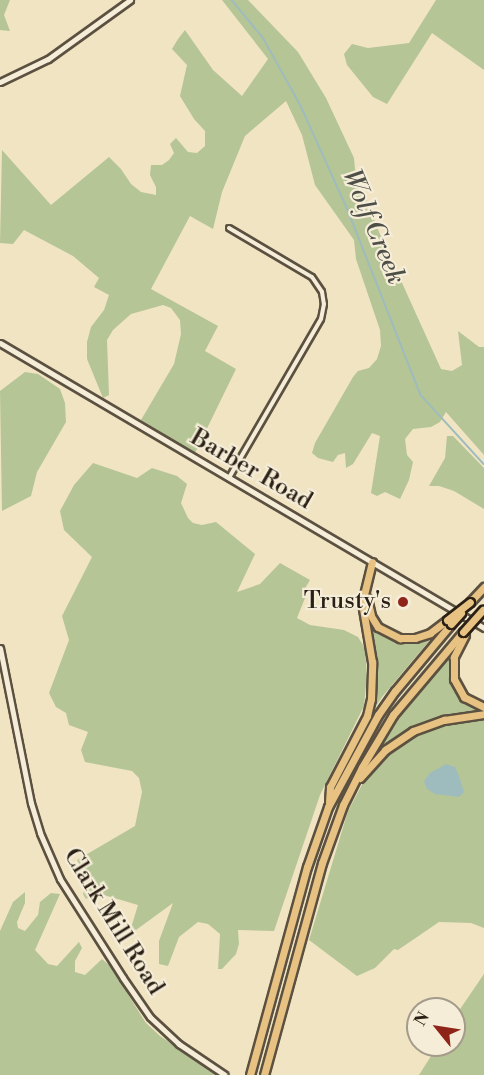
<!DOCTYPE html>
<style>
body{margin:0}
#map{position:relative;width:484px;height:1075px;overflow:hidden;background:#f0e4c3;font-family:"Libre Bodoni",serif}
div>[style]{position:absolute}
.green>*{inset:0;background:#b6c596}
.water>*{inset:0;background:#9ebcbd}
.stream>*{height:1.5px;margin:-0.75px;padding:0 0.75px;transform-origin:0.75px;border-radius:0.75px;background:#9ebcbd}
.roads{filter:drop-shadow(2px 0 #5c5140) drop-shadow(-2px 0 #5c5140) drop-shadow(0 2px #5c5140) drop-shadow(0 -2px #5c5140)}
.street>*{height:4px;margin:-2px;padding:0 2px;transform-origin:2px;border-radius:2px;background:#f5edd8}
.secondary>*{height:5px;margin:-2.5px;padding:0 2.5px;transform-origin:2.5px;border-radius:2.5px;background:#f5edd8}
.highway>*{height:7px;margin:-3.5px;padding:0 3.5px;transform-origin:3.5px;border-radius:3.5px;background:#e8c282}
.bridges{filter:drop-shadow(2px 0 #2b2015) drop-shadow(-2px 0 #2b2015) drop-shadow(0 2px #2b2015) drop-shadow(0 -2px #2b2015)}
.highway-bridge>*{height:7px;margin:-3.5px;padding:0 3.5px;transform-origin:3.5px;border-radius:3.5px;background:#e8c282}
.dots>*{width:16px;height:16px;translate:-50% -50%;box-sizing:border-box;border:3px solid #f5edd8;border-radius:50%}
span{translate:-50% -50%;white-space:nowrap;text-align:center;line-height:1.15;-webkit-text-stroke:4.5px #f5edd8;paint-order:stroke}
.street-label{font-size:24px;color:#2b2015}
.poi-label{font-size:24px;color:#2b2015}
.right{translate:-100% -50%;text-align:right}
.water-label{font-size:26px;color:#4e4f47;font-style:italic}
.north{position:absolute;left:406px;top:997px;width:60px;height:60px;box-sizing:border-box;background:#f5edd8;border:2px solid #a49b8a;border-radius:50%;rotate:300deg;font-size:16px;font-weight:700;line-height:24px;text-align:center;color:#2b2015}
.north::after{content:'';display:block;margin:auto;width:21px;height:27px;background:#8f2418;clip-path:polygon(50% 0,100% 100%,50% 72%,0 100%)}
</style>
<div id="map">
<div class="green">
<div style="clip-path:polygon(0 0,10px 0,4px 15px,10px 31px,0 30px)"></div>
<div style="clip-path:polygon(222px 0,248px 0,298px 52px,326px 98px,354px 158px,355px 169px,379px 232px,441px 369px,452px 371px,462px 365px,458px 331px,479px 347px,484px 347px,484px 455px,446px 412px,440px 422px,431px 427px,413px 429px,405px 439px,407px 455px,413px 462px,409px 480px,400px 499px,385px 492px,377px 496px,371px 493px,380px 436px,372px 433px,353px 464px,346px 468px,345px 453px,338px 455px,333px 462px,318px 458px,312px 453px,315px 443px,353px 377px,358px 371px,369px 368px,377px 359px,381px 346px,380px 330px,356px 259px,354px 240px,315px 185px,302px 135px,286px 101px,245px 136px,222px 192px,213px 229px,190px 216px,151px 289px,218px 326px,205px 351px,236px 369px,195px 453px,141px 420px,174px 364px,181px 334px,180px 320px,171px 308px,163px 305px,131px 314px,113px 330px,107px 340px,109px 395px,103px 398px,87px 359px,87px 342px,91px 327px,104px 310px,109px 295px,94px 287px,99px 278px,73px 256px,24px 230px,13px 244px,0 243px,2px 150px,51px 205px,109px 157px,121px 169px,131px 184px,141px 192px,156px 195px,156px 187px,150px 175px,151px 165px,162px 165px,169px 160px,174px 153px,170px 144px,176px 138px,188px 152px,197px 153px,205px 146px,205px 131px,194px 119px,180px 96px,187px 65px,172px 49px,178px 39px,185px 30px,213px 70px,242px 96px,268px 59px)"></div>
<div style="clip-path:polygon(436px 0,484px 0,484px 70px,432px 33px,387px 104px,373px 97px,347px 65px,344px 54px,352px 44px,368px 48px,409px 43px)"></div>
<div style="clip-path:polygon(25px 372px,38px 374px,60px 389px,65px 403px,66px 422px,37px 472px,31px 496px,2px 511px,0 391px)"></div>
<div style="clip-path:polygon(447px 436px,453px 436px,484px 468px,484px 509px,454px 491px,439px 486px,429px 486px,445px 458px)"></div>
<div style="clip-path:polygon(93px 463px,137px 478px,152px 468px,177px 476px,187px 484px,181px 503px,188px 518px,193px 523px,202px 525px,216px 522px,255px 554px,237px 592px,260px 584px,280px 563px,310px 580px,304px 590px,307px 593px,297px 618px,310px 625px,344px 630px,358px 637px,365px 648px,367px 675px,364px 706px,320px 795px,274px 931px,238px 930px,239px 944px,236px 954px,222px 969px,218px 969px,220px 934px,208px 924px,198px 922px,179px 937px,168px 966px,159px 964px,159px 941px,173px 903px,136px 930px,131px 928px,138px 905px,97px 893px,86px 899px,83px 894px,86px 885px,84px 872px,77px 860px,135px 826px,142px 792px,139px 778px,132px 771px,85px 762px,81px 750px,88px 732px,69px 725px,66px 713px,56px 707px,49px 693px,69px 640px,62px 616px,92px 557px,64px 530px,60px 511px,74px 485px)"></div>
<div style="clip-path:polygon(367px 608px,379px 629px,393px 638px,403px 640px,440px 628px,382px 697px,368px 719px,376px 678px,366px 619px)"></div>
<div style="clip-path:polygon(450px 652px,449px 676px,452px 684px,464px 700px,484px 708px,483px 710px,434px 719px,414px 726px,396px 737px,368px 762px,394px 721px)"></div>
<div style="clip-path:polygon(484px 719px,484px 928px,471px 923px,439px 922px,398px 950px,394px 949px,375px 968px,357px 976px,309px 940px,348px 811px,365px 779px,377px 763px,405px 741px,437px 726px)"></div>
<div style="clip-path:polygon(25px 892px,25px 903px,17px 922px,18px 928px,25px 931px,38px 915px,40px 902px,51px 893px,60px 894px,35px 950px,48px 964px,57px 966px,79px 942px,82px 948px,75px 961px,75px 972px,85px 975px,102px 959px,110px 966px,146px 1023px,160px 1036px,218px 1075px,0 1075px,0 931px,13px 902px)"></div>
<div style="clip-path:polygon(484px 974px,484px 1075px,419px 1075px,438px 1045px,454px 1045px,454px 1018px)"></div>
</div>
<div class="water">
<div style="clip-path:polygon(446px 764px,455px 767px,459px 776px,464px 792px,459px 797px,435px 794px,427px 789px,424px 781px,430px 773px)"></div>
</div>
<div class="stream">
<div style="left:232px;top:0;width:50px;rotate:50.6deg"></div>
<div style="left:264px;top:39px;width:77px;rotate:61.1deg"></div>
<div style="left:301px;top:106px;width:114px;rotate:65.7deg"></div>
<div style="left:348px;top:210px;width:199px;rotate:68.5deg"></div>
<div style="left:421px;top:395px;width:93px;rotate:47.6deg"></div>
</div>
<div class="roads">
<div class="street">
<div style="left:229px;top:228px;width:96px;rotate:30.6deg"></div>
<div style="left:312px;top:277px;width:18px;rotate:56deg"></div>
<div style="left:322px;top:292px;width:12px;rotate:81deg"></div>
<div style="left:324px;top:304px;width:15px;rotate:101deg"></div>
<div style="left:321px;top:319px;width:184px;rotate:120.1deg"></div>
</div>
<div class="secondary">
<div style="left:0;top:82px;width:53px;rotate:-25.6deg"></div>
<div style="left:48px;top:59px;width:101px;rotate:-35.7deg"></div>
<div style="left:0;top:343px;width:562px;rotate:30.49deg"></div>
<div style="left:0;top:648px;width:158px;rotate:78.7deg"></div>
<div style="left:31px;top:803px;width:31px;rotate:73deg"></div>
<div style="left:40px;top:833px;width:50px;rotate:66.5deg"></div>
<div style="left:60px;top:879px;width:117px;rotate:57.5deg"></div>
<div style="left:123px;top:978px;width:47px;rotate:55.3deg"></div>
<div style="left:150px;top:1017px;width:40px;rotate:43deg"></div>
<div style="left:179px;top:1044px;width:55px;rotate:34deg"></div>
</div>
<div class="highway">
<div style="left:367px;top:598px;width:18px;rotate:77deg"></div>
<div style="left:371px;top:616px;width:13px;rotate:58deg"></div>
<div style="left:378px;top:627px;width:25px;rotate:27deg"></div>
<div style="left:400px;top:638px;width:15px"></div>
<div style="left:415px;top:638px;width:16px;rotate:-18deg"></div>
<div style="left:430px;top:633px;width:21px;rotate:-37deg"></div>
<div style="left:470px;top:602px;width:21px;rotate:-47deg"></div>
<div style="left:465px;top:635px;width:25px;rotate:117deg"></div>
<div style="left:454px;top:657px;width:22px;rotate:90deg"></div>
<div style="left:454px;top:679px;width:21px;rotate:61deg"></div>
<div style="left:464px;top:697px;width:22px;rotate:27deg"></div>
<div style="left:360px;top:778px;width:38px;rotate:-48deg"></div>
<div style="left:385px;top:750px;width:34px;rotate:-34deg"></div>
<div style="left:413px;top:731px;width:33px;rotate:-20deg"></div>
<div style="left:444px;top:720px;width:40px;rotate:-8.5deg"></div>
<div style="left:329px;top:802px;width:15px;rotate:-86deg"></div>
<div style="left:330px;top:787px;width:80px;rotate:-62.5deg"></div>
<div style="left:367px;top:716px;width:17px;rotate:-77deg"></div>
<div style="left:371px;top:699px;width:37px;rotate:-88deg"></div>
<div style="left:372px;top:662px;width:60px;rotate:-99.6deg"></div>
<div style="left:362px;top:603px;width:42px;rotate:-76.3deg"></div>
<div style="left:250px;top:1075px;width:216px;rotate:-74.7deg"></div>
<div style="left:307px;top:867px;width:64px;rotate:-70.7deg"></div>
<div style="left:328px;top:807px;width:105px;rotate:-61.5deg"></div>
<div style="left:378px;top:715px;width:29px;rotate:-55deg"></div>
<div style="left:395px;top:691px;width:87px;rotate:-50.1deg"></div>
<div style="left:264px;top:1075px;width:220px;rotate:-74.7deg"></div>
<div style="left:322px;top:863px;width:62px;rotate:-70.1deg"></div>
<div style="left:343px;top:805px;width:42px;rotate:-63.4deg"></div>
<div style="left:362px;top:767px;width:61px;rotate:-59.2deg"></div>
<div style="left:393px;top:715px;width:109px;rotate:-49.9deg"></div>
</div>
</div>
<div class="bridges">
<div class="highway-bridge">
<div style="left:447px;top:620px;width:29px;rotate:-38deg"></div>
<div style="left:451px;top:624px;width:15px;rotate:-48deg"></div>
<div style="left:463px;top:632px;width:30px;rotate:-48deg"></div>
</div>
</div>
<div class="dots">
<div style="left:403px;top:602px;background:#8f2418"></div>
</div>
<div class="street-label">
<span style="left:251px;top:470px;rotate:30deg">Barber Road</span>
<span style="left:113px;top:922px;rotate:58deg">Clark Mill Road</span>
</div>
<div class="poi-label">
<span class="right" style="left:391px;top:602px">Trusty's</span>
</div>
<div class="water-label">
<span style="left:373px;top:227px;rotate:67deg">Wolf Creek</span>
</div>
<div class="north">N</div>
</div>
